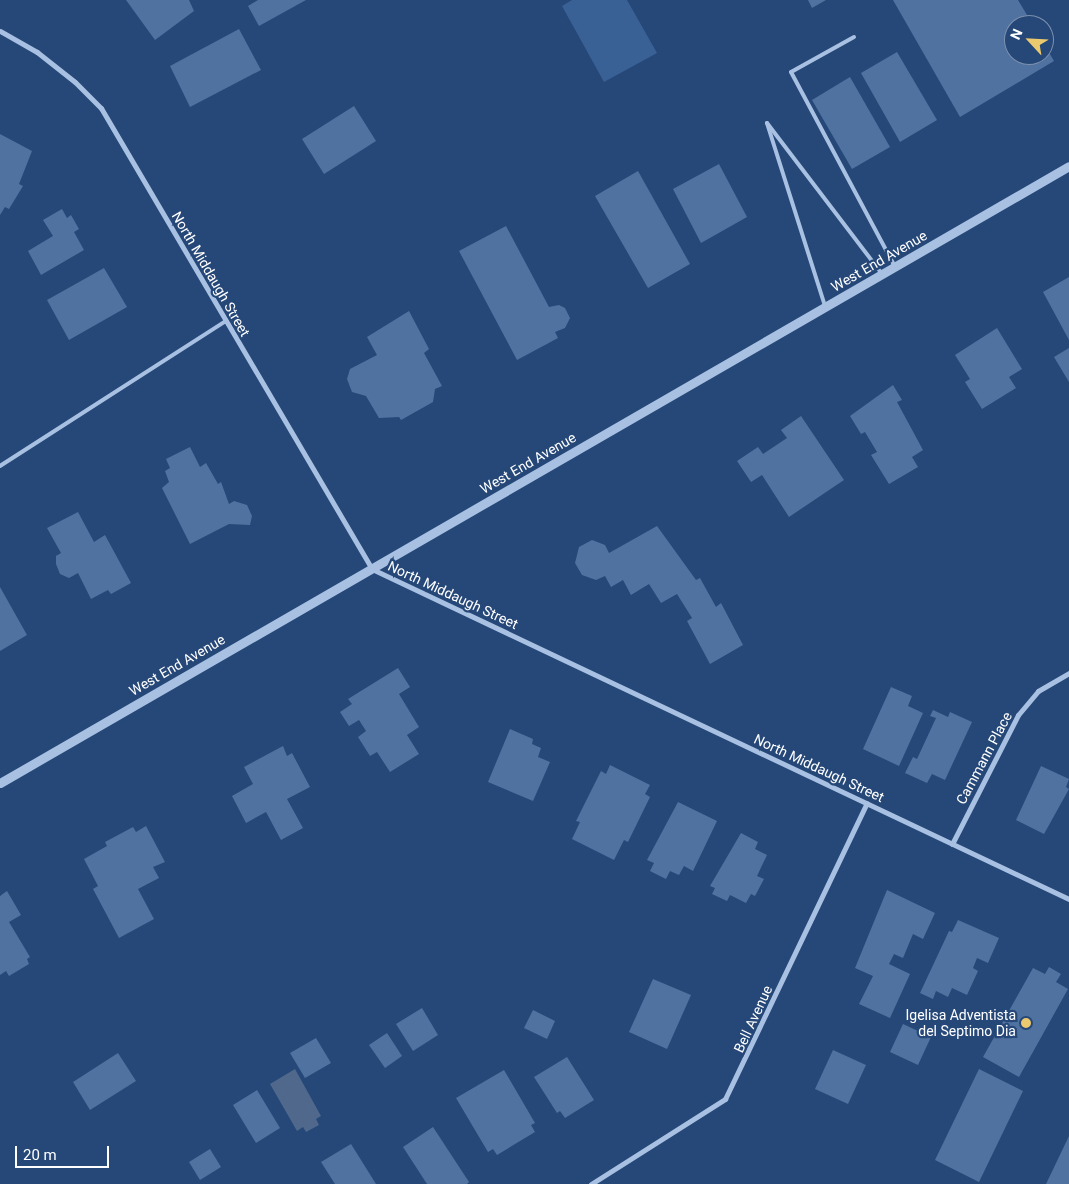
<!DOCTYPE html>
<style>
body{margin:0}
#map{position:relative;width:1069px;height:1184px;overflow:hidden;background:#264878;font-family:Roboto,sans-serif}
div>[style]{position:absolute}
.green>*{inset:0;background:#3a6195}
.water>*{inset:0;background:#4f688b}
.building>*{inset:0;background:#4f72a1}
.service>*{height:4px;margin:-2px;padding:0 2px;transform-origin:2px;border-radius:2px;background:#a8c1e3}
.minor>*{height:5px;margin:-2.5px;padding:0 2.5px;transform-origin:2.5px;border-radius:2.5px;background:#a8c1e3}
.tertiary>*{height:9px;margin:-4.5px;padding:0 4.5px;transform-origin:4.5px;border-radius:4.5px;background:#a8c1e3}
.dots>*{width:14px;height:14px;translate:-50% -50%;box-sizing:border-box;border:2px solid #264878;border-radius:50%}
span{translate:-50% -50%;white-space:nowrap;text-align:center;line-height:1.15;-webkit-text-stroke:4.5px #264878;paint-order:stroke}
.street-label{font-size:14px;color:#fff}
.poi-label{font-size:14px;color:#fff}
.right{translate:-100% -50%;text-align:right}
.north{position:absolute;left:1004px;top:15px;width:50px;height:50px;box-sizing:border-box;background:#264878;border:1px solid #7d91ae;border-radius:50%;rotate:295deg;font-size:14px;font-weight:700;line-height:20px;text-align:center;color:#fff}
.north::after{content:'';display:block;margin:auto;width:18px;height:22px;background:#ebc96e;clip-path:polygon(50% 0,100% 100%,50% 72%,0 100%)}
.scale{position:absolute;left:15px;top:1146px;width:94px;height:22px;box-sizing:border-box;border:2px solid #fff;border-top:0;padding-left:6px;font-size:15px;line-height:18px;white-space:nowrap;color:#fff;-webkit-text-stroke:4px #264878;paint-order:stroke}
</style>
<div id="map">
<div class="green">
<div style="clip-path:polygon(572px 0,627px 0,657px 53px,604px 82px,562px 6px)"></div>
</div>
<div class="water">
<div style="clip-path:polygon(295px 1069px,321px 1116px,316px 1119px,319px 1125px,306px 1132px,303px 1127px,297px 1131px,270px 1084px)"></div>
</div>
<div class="building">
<div style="clip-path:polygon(126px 0,189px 0,194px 11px,155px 40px)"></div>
<div style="clip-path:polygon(258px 0,306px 0,259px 26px,248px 6px)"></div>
<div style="clip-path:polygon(808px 0,826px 0,812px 8px)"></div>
<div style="clip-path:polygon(893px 0,1018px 0,1033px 25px,1014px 25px,1014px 55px,1044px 55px,1044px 44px,1054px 61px,960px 117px)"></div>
<div style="clip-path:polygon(239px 29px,261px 70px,190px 107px,170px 66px)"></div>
<div style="clip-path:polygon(897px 52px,937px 120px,900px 142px,861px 73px)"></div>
<div style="clip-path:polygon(850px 77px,890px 147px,852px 169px,812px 100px)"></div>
<div style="clip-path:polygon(354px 106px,376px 141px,324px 174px,302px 139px)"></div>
<div style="clip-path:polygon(0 134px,32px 151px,19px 184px,23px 186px,9px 209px,5px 207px,0 215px)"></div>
<div style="clip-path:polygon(719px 164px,747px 217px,701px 243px,673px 189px)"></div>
<div style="clip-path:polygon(638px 171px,690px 264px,648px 288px,595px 196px)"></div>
<div style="clip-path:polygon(62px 209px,67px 218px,71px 215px,79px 229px,74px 232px,84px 250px,41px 275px,28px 251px,53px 236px,43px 220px)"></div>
<div style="clip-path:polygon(506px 226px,549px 307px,559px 305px,565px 308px,570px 318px,565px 328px,555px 332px,558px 338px,517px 360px,459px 251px)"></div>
<div style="clip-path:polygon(104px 268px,127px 307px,69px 340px,47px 300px)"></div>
<div style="clip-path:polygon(1069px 277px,1069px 340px,1043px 292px)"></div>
<div style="clip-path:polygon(409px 311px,429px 349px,424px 353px,442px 386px,435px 389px,433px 402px,401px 420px,399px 417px,379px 418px,366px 396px,352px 392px,347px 379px,350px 369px,377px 355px,367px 337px)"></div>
<div style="clip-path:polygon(997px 328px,1022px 369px,1009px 377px,1016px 388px,982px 409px,965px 382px,970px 379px,955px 355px)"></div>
<div style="clip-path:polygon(1069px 348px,1069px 382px,1054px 357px)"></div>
<div style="clip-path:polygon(893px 385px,902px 400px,897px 402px,923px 450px,912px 457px,918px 467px,889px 484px,871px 455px,877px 452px,865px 432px,861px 434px,850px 416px)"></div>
<div style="clip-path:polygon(801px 416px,844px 480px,789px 517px,762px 475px,751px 482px,737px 461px,758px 447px,763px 454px,787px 438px,781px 430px)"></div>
<div style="clip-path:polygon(190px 447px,200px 467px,206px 463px,218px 484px,221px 482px,229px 504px,234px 501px,247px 505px,252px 516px,250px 525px,229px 524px,190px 544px,162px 488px,169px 482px,165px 471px,170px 468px,166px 459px)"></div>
<div style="clip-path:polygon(78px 512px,94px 542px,105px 535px,131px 583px,111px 594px,108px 590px,91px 599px,78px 573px,69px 578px,60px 574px,56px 564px,56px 556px,61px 553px,47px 528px)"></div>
<div style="clip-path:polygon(657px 526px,696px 580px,700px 578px,716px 607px,721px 603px,743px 645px,710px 664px,687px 621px,692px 618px,677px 594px,661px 603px,649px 584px,631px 595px,623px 580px,611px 587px,605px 576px,596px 580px,582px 575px,575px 563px,579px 547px,592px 540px,605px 545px,609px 553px)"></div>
<div style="clip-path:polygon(0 587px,27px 635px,0 651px)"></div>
<div style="clip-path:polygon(398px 668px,410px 687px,399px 694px,419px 727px,407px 735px,419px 754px,390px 772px,377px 752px,370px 756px,358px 737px,366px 731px,359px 720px,349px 726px,340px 712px,352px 704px,348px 699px)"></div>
<div style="clip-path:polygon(891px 687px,912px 696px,908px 706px,923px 713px,899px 766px,863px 749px)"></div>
<div style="clip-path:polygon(933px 710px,948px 717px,950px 712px,972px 722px,945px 780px,932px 774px,927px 783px,905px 773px,913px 757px,917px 759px,936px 718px,930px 716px)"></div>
<div style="clip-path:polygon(510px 729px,533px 739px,532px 744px,541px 748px,538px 757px,550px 762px,533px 801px,488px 782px)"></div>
<div style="clip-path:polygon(283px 746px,287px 756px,292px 753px,310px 787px,287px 799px,303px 828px,281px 840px,266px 812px,246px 823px,232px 796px,253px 784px,244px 767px)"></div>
<div style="clip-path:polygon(610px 765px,650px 785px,645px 794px,650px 797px,628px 842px,624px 840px,614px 860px,572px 839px,580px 822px,576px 821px,601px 771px,606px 774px)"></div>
<div style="clip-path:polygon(1041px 766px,1069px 779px,1066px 787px,1069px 789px,1044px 834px,1016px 820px)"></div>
<div style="clip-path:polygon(678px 802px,717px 821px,693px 871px,684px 866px,679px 875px,670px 871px,666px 879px,650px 871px,654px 863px,647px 860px)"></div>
<div style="clip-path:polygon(146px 826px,165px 862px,153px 867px,159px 878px,138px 889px,154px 919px,119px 938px,93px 889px,98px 886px,84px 859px,107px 846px,105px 842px,133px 827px,136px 832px)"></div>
<div style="clip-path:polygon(741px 833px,758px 842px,755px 849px,767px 855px,757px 876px,764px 879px,755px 896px,751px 894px,746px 903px,730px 895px,727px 901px,712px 894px,715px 888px,710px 886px)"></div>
<div style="clip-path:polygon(887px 890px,935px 913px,923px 939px,913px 934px,903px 958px,894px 954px,889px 964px,910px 974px,890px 1018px,859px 1004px,873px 976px,855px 968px)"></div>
<div style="clip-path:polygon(7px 891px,21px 915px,9px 922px,30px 957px,27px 959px,29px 964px,9px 976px,6px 971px,0 975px,0 896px)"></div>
<div style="clip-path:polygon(958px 920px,999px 938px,988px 963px,977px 958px,973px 968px,978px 971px,967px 995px,952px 988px,948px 997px,936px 991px,933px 999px,920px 993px,949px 931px,952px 932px)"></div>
<div style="clip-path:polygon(1049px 967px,1061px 974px,1056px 982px,1068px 989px,1019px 1077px,983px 1057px,1033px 968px,1045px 974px)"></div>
<div style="clip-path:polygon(653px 979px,691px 995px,667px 1049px,629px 1032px)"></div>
<div style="clip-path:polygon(422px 1008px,438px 1035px,413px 1051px,396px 1024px)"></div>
<div style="clip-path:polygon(533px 1010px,555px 1021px,547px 1039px,524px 1028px)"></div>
<div style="clip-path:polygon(903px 1024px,931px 1037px,918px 1065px,890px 1052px)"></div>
<div style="clip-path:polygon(387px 1033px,402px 1056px,385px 1068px,369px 1045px)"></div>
<div style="clip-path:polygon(316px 1038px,331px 1063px,305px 1078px,290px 1053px)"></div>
<div style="clip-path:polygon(833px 1050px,866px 1065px,848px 1104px,815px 1089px)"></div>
<div style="clip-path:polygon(118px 1053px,136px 1081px,90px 1110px,73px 1082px)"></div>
<div style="clip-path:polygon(567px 1057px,594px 1100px,565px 1118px,560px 1111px,557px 1113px,534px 1077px)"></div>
<div style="clip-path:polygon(979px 1069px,1023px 1091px,979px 1182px,935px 1160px)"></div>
<div style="clip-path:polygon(504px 1070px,535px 1123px,531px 1125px,535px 1132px,497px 1155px,493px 1149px,488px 1152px,456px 1098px)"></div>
<div style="clip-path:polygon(257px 1090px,280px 1128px,256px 1143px,233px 1105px)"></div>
<div style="clip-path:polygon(433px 1127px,469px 1182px,467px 1184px,427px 1184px,403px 1147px)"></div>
<div style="clip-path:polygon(1069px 1136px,1069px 1184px,1046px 1184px)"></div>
<div style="clip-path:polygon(351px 1144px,376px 1184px,335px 1184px,321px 1162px)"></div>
<div style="clip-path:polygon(210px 1149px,221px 1167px,200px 1180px,189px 1162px)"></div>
</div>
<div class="service">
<div style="left:854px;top:37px;width:72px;rotate:150.9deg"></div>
<div style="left:791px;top:72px;width:221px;rotate:61.9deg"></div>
<div style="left:825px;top:306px;width:192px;rotate:-107.6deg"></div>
<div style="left:767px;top:123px;width:190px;rotate:52.7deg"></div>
<div style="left:0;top:466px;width:269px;rotate:-32.7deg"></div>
</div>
<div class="minor">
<div style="left:0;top:31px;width:43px;rotate:29.6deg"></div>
<div style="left:37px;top:52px;width:48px;rotate:38.3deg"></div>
<div style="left:75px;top:82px;width:37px;rotate:45deg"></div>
<div style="left:101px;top:108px;width:535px;rotate:59.55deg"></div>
<div style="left:372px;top:569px;width:771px;rotate:25.34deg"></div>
<div style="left:952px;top:844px;width:145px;rotate:-62.9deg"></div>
<div style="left:1018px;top:715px;width:31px;rotate:-50deg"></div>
<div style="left:1038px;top:691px;width:36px;rotate:-30deg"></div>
<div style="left:591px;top:1184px;width:159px;rotate:-32.4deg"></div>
<div style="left:725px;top:1099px;width:328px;rotate:-64.4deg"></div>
</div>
<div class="tertiary">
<div style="left:0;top:783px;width:1234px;rotate:-29.99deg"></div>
</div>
<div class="dots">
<div style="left:1026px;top:1023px;background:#ebc96e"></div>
</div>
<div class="street-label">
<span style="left:879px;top:261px;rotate:-30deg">West End Avenue</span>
<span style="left:211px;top:274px;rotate:60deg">North Middaugh Street</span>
<span style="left:528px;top:463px;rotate:-30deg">West End Avenue</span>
<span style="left:453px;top:595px;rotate:25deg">North Middaugh Street</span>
<span style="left:177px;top:665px;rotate:-30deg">West End Avenue</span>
<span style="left:984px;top:758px;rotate:-62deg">Cammann Place</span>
<span style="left:819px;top:768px;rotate:25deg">North Middaugh Street</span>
<span style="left:753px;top:1019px;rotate:-65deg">Bell Avenue</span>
</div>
<div class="poi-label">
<span class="right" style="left:1016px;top:1023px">Igelisa Adventista<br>del Septimo Dia</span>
</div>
<div class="north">N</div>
<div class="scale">20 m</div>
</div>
